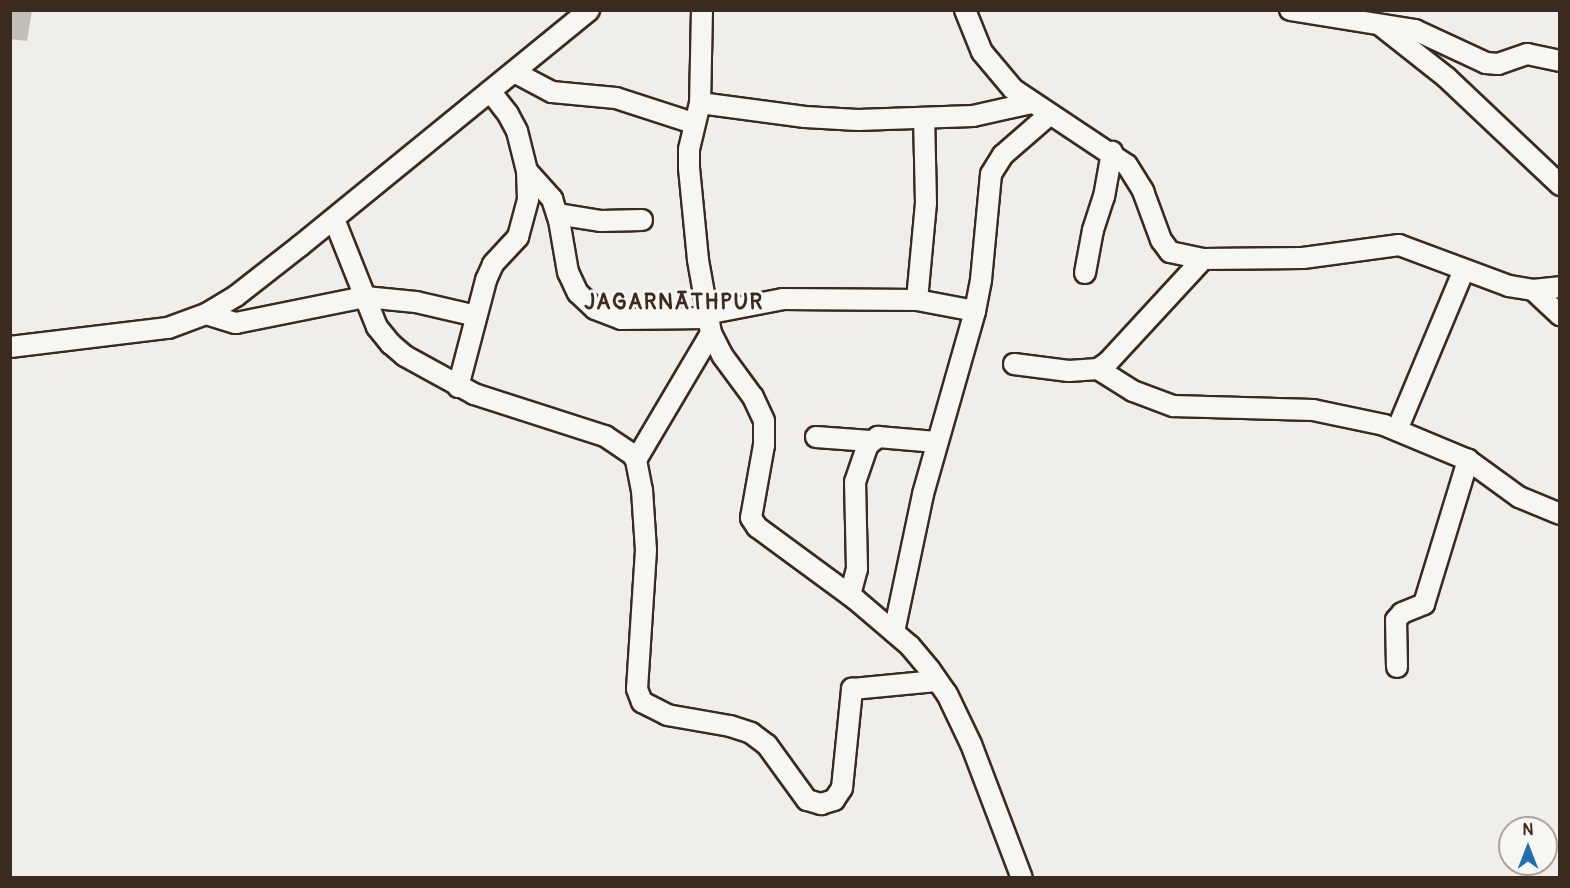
<!DOCTYPE html>
<meta charset="utf-8">
<style>
body{margin:0}
#map{position:relative;width:1570px;height:888px;overflow:hidden;background:#efeeea;font-family:Pangolin,sans-serif}
div>[style]{position:absolute}
.building>*{inset:0;background:#c2bdb7}
.roads{filter:drop-shadow(2px 0 #3b2a1e) drop-shadow(-2px 0 #3b2a1e) drop-shadow(0 2px #3b2a1e) drop-shadow(0 -2px #3b2a1e)}
.minor>*{height:20px;margin:-10px;padding:0 10px;transform-origin:10px;border-radius:10px;background:#f6f6f2}
span{translate:-50% -50%;white-space:nowrap;text-align:center;line-height:1.15;-webkit-text-stroke:6px #f6f6f2;paint-order:stroke}
.district-label{font-size:22px;color:#3b2a1e;font-weight:700;letter-spacing:1.5px}
.frame{position:absolute;inset:0;border:12px solid #3b2a1e;pointer-events:none}
.north{position:absolute;left:1498px;top:816px;width:60px;height:60px;box-sizing:border-box;background:#f6f6f2;border:2px solid #aba49d;border-radius:50%;rotate:0deg;font-size:16px;font-weight:700;line-height:24px;text-align:center;color:#3b2a1e}
.north::after{content:'';display:block;margin:auto;width:21px;height:27px;background:#1f6fb2;clip-path:polygon(50% 0,100% 100%,50% 72%,0 100%)}
</style>
<div id="map">
<div class="building">
<div style="clip-path:polygon(10px 10px,32px 10px,27px 41px,10px 39px)"></div>
</div>
<div class="roads">
<div class="minor">
<div style="left:702px;top:10px;width:93px;rotate:91.2deg"></div>
<div style="left:700px;top:103px;width:47px;rotate:103.4deg"></div>
<div style="left:689px;top:149px;width:19px;rotate:90deg"></div>
<div style="left:689px;top:168px;width:92px;rotate:84.4deg"></div>
<div style="left:698px;top:260px;width:74px;rotate:79.9deg"></div>
<div style="left:711px;top:333px;width:25px;rotate:63deg"></div>
<div style="left:722px;top:355px;width:52px;rotate:53.6deg"></div>
<div style="left:753px;top:397px;width:26px;rotate:65deg"></div>
<div style="left:764px;top:421px;width:24px;rotate:90deg"></div>
<div style="left:764px;top:445px;width:74px;rotate:100.1deg"></div>
<div style="left:751px;top:518px;width:11px;rotate:56deg"></div>
<div style="left:757px;top:527px;width:122px;rotate:36.3deg"></div>
<div style="left:855px;top:599px;width:72px;rotate:40.5deg"></div>
<div style="left:910px;top:646px;width:31px;rotate:50deg"></div>
<div style="left:930px;top:670px;width:29px;rotate:55deg"></div>
<div style="left:947px;top:694px;width:55px;rotate:64.4deg"></div>
<div style="left:971px;top:744px;width:143px;rotate:69.2deg"></div>
<div style="left:965px;top:10px;width:45px;rotate:68deg"></div>
<div style="left:982px;top:52px;width:48px;rotate:50deg"></div>
<div style="left:1013px;top:89px;width:137px;rotate:33.7deg"></div>
<div style="left:1127px;top:165px;width:31px;rotate:58deg"></div>
<div style="left:1143px;top:191px;width:52px;rotate:69.8deg"></div>
<div style="left:1161px;top:240px;width:15px;rotate:53deg"></div>
<div style="left:1170px;top:252px;width:34px;rotate:12deg"></div>
<div style="left:1203px;top:259px;width:100px;rotate:-0.6deg"></div>
<div style="left:1303px;top:258px;width:97px;rotate:-7.7deg"></div>
<div style="left:1399px;top:245px;width:117px;rotate:20.4deg"></div>
<div style="left:1509px;top:286px;width:24px;rotate:9deg"></div>
<div style="left:1533px;top:290px;width:27px;rotate:-6deg"></div>
<div style="left:1290px;top:10px;width:127px;rotate:9.1deg"></div>
<div style="left:1415px;top:30px;width:78px;rotate:24.9deg"></div>
<div style="left:1486px;top:63px;width:12px;rotate:5deg"></div>
<div style="left:1498px;top:64px;width:31px;rotate:-19deg"></div>
<div style="left:1527px;top:54px;width:34px;rotate:12deg"></div>
<div style="left:1380px;top:25px;width:85px;rotate:38.3deg"></div>
<div style="left:1447px;top:78px;width:156px;rotate:43.4deg"></div>
<div style="left:514px;top:72px;width:43px;rotate:27.8deg"></div>
<div style="left:552px;top:92px;width:64px;rotate:5.4deg"></div>
<div style="left:616px;top:98px;width:81px;rotate:18deg"></div>
<div style="left:700px;top:103px;width:106px;rotate:7.6deg"></div>
<div style="left:805px;top:117px;width:53px;rotate:3.2deg"></div>
<div style="left:858px;top:120px;width:115px;rotate:-2deg"></div>
<div style="left:973px;top:116px;width:59px;rotate:-12.6deg"></div>
<div style="left:527px;top:171px;width:38px;rotate:48deg"></div>
<div style="left:552px;top:199px;width:22px;rotate:72deg"></div>
<div style="left:559px;top:220px;width:53px;rotate:80.2deg"></div>
<div style="left:568px;top:272px;width:23px;rotate:65deg"></div>
<div style="left:578px;top:293px;width:23px;rotate:43deg"></div>
<div style="left:595px;top:309px;width:28px;rotate:21deg"></div>
<div style="left:621px;top:319px;width:86px;rotate:-0.7deg"></div>
<div style="left:557px;top:214px;width:45px;rotate:9deg"></div>
<div style="left:601px;top:221px;width:41px;rotate:-1.4deg"></div>
<div style="left:334px;top:219px;width:116px;rotate:68.3deg"></div>
<div style="left:377px;top:327px;width:22px;rotate:51deg"></div>
<div style="left:391px;top:344px;width:18px;rotate:41deg"></div>
<div style="left:405px;top:356px;width:79px;rotate:28.8deg"></div>
<div style="left:474px;top:394px;width:138px;rotate:17.8deg"></div>
<div style="left:605px;top:436px;width:32px;rotate:34deg"></div>
<div style="left:632px;top:454px;width:7px;rotate:56deg"></div>
<div style="left:636px;top:460px;width:31px;rotate:79deg"></div>
<div style="left:642px;top:490px;width:60px;rotate:86.2deg"></div>
<div style="left:646px;top:550px;width:139px;rotate:93.7deg"></div>
<div style="left:637px;top:689px;width:14px;rotate:69deg"></div>
<div style="left:642px;top:702px;width:28px;rotate:27deg"></div>
<div style="left:667px;top:715px;width:64px;rotate:9.9deg"></div>
<div style="left:730px;top:726px;width:22px;rotate:18deg"></div>
<div style="left:751px;top:733px;width:20px;rotate:37deg"></div>
<div style="left:767px;top:745px;width:68px;rotate:54deg"></div>
<div style="left:807px;top:800px;width:15px;rotate:16deg"></div>
<div style="left:821px;top:804px;width:14px;rotate:-17deg"></div>
<div style="left:834px;top:800px;width:14px;rotate:-56deg"></div>
<div style="left:842px;top:788px;width:100px;rotate:-84.2deg"></div>
<div style="left:852px;top:689px;width:85px;rotate:-5.4deg"></div>
<div style="left:1085px;top:273px;width:44px;rotate:-79.5deg"></div>
<div style="left:1093px;top:230px;width:35px;rotate:-72deg"></div>
<div style="left:1104px;top:197px;width:46px;rotate:-79.9deg"></div>
<div style="left:1533px;top:290px;width:37px;rotate:43deg"></div>
<div style="left:917px;top:300px;width:97px;rotate:-84.7deg"></div>
<div style="left:926px;top:203px;width:85px;rotate:-91.3deg"></div>
<div style="left:206px;top:314px;width:31px;rotate:17deg"></div>
<div style="left:236px;top:323px;width:132px;rotate:-11.4deg"></div>
<div style="left:365px;top:297px;width:51px;rotate:5.6deg"></div>
<div style="left:416px;top:302px;width:62px;rotate:13.1deg"></div>
<div style="left:706px;top:314px;width:78px;rotate:-11deg"></div>
<div style="left:783px;top:299px;width:134px;rotate:0.4deg"></div>
<div style="left:917px;top:300px;width:59px;rotate:10.7deg"></div>
<div style="left:10px;top:347px;width:159px;rotate:-6.9deg"></div>
<div style="left:168px;top:328px;width:40px;rotate:-20.2deg"></div>
<div style="left:206px;top:314px;width:35px;rotate:-31deg"></div>
<div style="left:236px;top:296px;width:81px;rotate:-38deg"></div>
<div style="left:300px;top:246px;width:373px;rotate:-39.2deg"></div>
<div style="left:1014px;top:364px;width:55px;rotate:7.3deg"></div>
<div style="left:1069px;top:371px;width:29px;rotate:-4deg"></div>
<div style="left:1098px;top:369px;width:12px;rotate:-35deg"></div>
<div style="left:1108px;top:362px;width:140px;rotate:-47.3deg"></div>
<div style="left:1098px;top:369px;width:41px;rotate:32.2deg"></div>
<div style="left:1133px;top:391px;width:43px;rotate:20.6deg"></div>
<div style="left:1173px;top:406px;width:140px;rotate:1.6deg"></div>
<div style="left:1313px;top:410px;width:73px;rotate:11.9deg"></div>
<div style="left:1384px;top:425px;width:91px;rotate:22.6deg"></div>
<div style="left:1468px;top:460px;width:63px;rotate:36deg"></div>
<div style="left:1519px;top:497px;width:44px;rotate:22.5deg"></div>
<div style="left:458px;top:387px;width:111px;rotate:-75.3deg"></div>
<div style="left:486px;top:280px;width:17px;rotate:-66deg"></div>
<div style="left:493px;top:264px;width:37px;rotate:-47deg"></div>
<div style="left:518px;top:237px;width:39px;rotate:-75deg"></div>
<div style="left:528px;top:199px;width:28px;rotate:-92deg"></div>
<div style="left:527px;top:171px;width:41px;rotate:-104deg"></div>
<div style="left:517px;top:131px;width:19px;rotate:-118deg"></div>
<div style="left:508px;top:114px;width:29px;rotate:-128deg"></div>
<div style="left:1397px;top:430px;width:173px;rotate:-67.3deg"></div>
<div style="left:816px;top:437px;width:54px;rotate:4.2deg"></div>
<div style="left:636px;top:460px;width:147px;rotate:-59.4deg"></div>
<div style="left:850px;top:595px;width:27px;rotate:-75deg"></div>
<div style="left:857px;top:569px;width:87px;rotate:-91.3deg"></div>
<div style="left:855px;top:482px;width:39px;rotate:-71deg"></div>
<div style="left:868px;top:445px;width:13px;rotate:-39deg"></div>
<div style="left:878px;top:437px;width:58px;rotate:4.9deg"></div>
<div style="left:894px;top:632px;width:141px;rotate:-78.1deg"></div>
<div style="left:923px;top:494px;width:190px;rotate:-74.1deg"></div>
<div style="left:975px;top:311px;width:32px;rotate:-79deg"></div>
<div style="left:981px;top:280px;width:106px;rotate:-84.6deg"></div>
<div style="left:991px;top:174px;width:22px;rotate:-58deg"></div>
<div style="left:1003px;top:155px;width:61px;rotate:-41deg"></div>
<div style="left:1397px;top:667px;width:47px;rotate:-91.2deg"></div>
<div style="left:1396px;top:620px;width:9px;rotate:-49deg"></div>
<div style="left:1402px;top:613px;width:24px;rotate:-22deg"></div>
<div style="left:1424px;top:604px;width:151px;rotate:-73deg"></div>
</div>
</div>
<div class="district-label">
<span style="left:674px;top:303px">JAGARNĀTHPUR</span>
</div>
<div class="frame"></div>
<div class="north">N</div>
</div>
